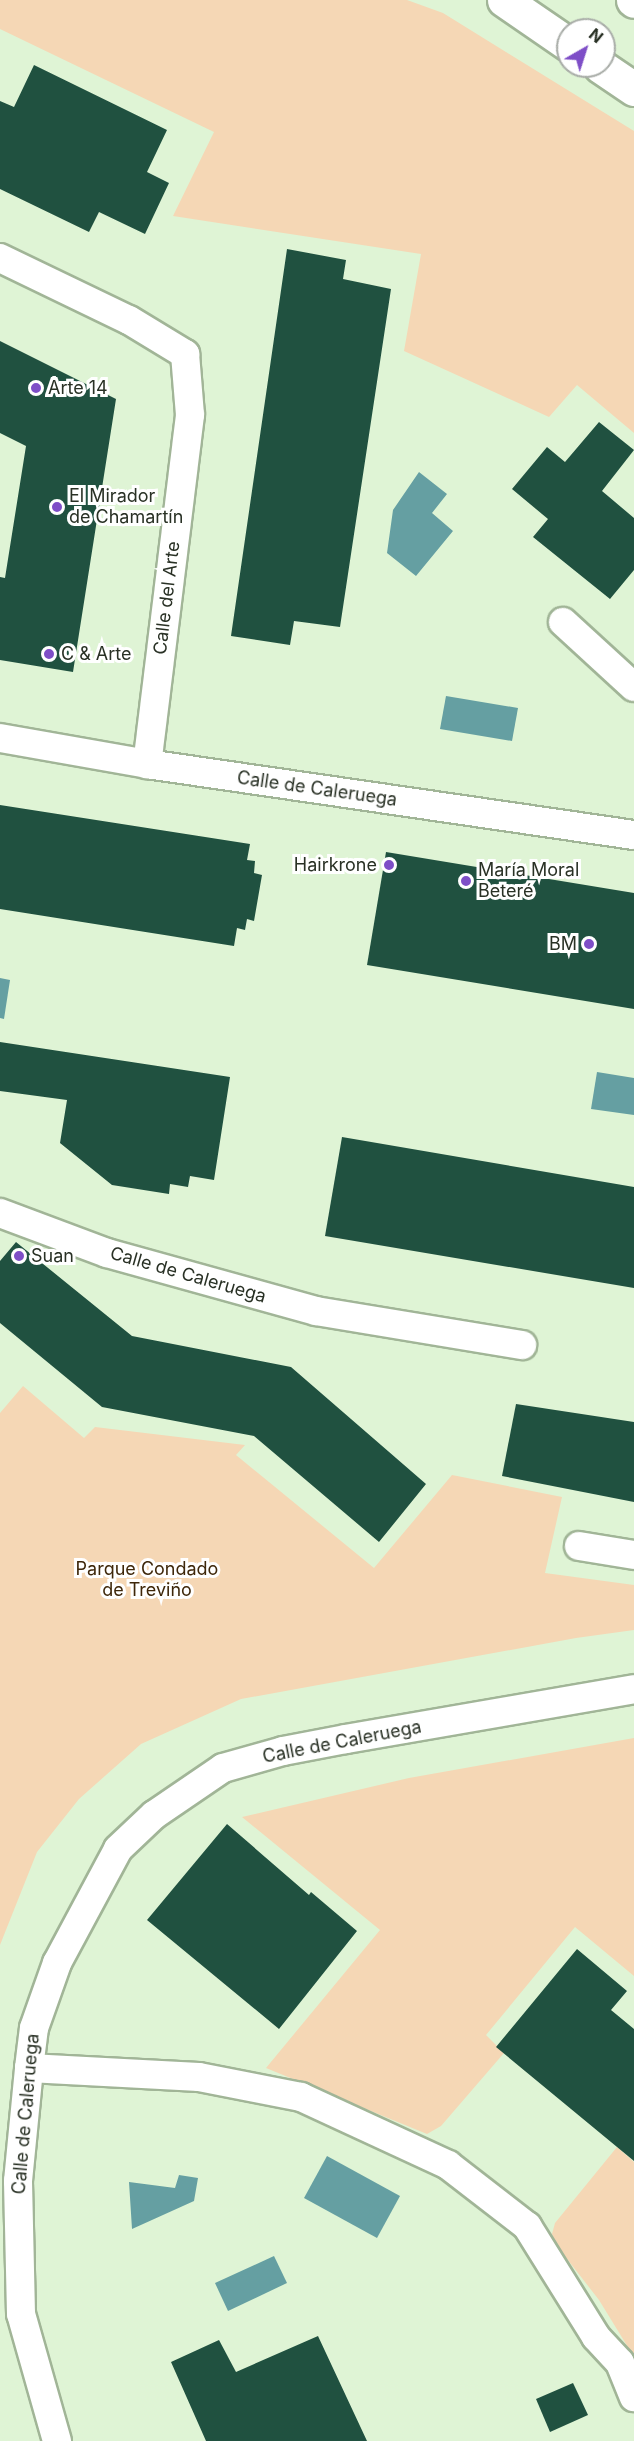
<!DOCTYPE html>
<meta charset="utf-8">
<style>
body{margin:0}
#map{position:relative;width:634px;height:2441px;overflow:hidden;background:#dff4d5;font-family:Inter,sans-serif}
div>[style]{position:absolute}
.green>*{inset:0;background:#f5d7b5}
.water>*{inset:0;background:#659fa2}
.building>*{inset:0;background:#205140}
.roads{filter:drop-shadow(2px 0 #a1b597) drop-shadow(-2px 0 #a1b597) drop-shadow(0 2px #a1b597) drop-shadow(0 -2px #a1b597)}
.street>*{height:28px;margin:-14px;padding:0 14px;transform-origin:14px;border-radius:14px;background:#fff}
.highway>*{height:33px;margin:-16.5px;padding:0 16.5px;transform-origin:16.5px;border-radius:16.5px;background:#fff}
.dots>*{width:16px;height:16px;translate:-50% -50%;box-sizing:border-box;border:3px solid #fff;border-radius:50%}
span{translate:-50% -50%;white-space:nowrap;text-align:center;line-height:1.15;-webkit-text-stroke:6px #fff;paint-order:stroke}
.poi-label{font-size:18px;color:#293125}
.left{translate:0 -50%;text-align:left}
.right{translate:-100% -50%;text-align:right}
.street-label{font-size:18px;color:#293125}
.park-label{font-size:18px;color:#3e270a}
.north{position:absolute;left:556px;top:18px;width:60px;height:60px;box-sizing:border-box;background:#fff;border:2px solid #a9ada8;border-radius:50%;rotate:39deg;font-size:16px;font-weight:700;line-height:24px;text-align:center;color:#293125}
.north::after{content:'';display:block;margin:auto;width:21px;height:27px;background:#7e4ec7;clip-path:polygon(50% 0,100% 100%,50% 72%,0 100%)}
</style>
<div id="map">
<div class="green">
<div style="clip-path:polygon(0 0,407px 0,443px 13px,634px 131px,634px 433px,577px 385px,549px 417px,404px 351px,421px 254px,173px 216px,214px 132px,0 29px)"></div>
<div style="clip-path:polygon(23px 1386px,84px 1438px,95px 1427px,245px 1445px,236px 1455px,374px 1568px,452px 1475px,562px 1497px,545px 1573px,634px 1585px,634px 1630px,576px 1638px,241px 1699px,141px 1744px,79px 1799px,37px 1852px,0 1945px,0 1413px)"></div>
<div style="clip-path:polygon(634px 1738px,634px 1976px,575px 1927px,486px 2035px,504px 2053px,441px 2126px,427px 2134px,266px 2068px,380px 1930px,242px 1817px,409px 1778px)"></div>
<div style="clip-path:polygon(617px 2147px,634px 2162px,634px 2357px,599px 2300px,557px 2246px,552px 2234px,555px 2223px)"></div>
</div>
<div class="water">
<div style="clip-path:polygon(419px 472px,447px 494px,432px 513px,453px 531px,416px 576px,387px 553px,393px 510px)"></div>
<div style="clip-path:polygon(446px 696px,518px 708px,512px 741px,440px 729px)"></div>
<div style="clip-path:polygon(0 978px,10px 980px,4px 1019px,0 1018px)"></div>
<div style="clip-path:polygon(597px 1072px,634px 1078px,634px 1115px,591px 1109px)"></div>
<div style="clip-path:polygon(327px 2156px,400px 2196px,377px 2238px,304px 2198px)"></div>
<div style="clip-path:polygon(179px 2175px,198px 2178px,194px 2201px,132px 2229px,129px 2182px,175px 2188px)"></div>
<div style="clip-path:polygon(274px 2256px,287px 2283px,228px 2311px,215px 2283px)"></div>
</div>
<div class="building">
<div style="clip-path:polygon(34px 65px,167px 130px,147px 172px,169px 183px,145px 234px,99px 212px,89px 232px,0 189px,0 101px,14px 107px)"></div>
<div style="clip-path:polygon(287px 249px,346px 260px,343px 279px,391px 289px,340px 627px,294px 621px,290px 645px,231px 636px)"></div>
<div style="clip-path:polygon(0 341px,116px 399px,73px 672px,0 660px,0 577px,5px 578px,26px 446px,0 433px)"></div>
<div style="clip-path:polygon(599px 422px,634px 450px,602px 491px,634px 518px,634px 570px,610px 599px,533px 537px,548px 519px,512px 489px,547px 447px,565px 462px)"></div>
<div style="clip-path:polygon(0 805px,250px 844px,247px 860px,255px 861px,254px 873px,262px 875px,254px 921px,247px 919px,245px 930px,237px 928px,234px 946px,0 909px)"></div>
<div style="clip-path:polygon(386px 852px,634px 893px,634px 1009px,367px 965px)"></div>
<div style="clip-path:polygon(0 1042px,230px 1077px,214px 1180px,190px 1176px,188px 1187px,170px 1184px,169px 1194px,112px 1185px,60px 1143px,67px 1100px,0 1091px)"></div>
<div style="clip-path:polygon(342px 1137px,634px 1187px,634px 1288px,325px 1236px)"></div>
<div style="clip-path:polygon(16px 1242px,132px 1336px,291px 1367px,426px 1484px,379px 1542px,254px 1436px,102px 1407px,0 1323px,0 1261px)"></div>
<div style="clip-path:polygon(516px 1404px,634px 1422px,634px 1502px,502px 1476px)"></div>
<div style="clip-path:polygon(227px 1824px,309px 1895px,311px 1892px,357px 1931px,279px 2029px,147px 1920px)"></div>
<div style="clip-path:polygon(577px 1949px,627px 1991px,611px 2010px,634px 2029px,634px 2161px,496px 2047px)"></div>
<div style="clip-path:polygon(318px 2336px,367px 2441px,206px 2441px,171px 2362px,219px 2340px,236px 2372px)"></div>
<div style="clip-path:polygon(573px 2383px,588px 2415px,550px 2432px,536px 2399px)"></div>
</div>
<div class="roads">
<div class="street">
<div style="left:0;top:258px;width:143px;rotate:25.7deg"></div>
<div style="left:129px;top:320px;width:66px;rotate:31.3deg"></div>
<div style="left:185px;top:354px;width:61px;rotate:85.3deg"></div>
<div style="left:190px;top:415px;width:352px;rotate:97deg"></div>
<div style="left:563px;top:622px;width:96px;rotate:42.5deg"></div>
<div style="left:0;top:738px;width:149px;rotate:10deg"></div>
<div style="left:147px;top:764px;width:492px;rotate:8.3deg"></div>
<div style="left:0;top:1213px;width:114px;rotate:20.5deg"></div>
<div style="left:107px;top:1253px;width:217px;rotate:15.5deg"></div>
<div style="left:316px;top:1311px;width:209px;rotate:9.4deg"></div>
<div style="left:579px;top:1546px;width:56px;rotate:9.3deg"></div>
<div style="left:29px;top:2068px;width:170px;rotate:3deg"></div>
<div style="left:199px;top:2077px;width:104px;rotate:11.1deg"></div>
<div style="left:301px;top:2097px;width:162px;rotate:24.8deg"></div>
<div style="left:448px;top:2165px;width:100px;rotate:37.7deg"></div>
<div style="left:527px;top:2226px;width:131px;rotate:58.1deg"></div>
<div style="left:596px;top:2337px;width:35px;rotate:47deg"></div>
<div style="left:620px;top:2363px;width:37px;rotate:68deg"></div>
<div style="left:57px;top:2441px;width:132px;rotate:-105.8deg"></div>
<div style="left:21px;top:2314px;width:133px;rotate:-91.3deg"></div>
<div style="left:18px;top:2181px;width:114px;rotate:-84.4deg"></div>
<div style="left:29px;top:2068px;width:40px;rotate:-82.9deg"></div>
<div style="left:34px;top:2028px;width:69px;rotate:-70.5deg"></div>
<div style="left:57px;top:1963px;width:129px;rotate:-61.8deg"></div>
<div style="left:118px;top:1849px;width:50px;rotate:-43.4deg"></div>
<div style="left:154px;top:1815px;width:83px;rotate:-34.3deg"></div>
<div style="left:223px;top:1768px;width:62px;rotate:-15.8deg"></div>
<div style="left:283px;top:1751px;width:64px;rotate:-10.8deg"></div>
<div style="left:346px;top:1739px;width:292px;rotate:-9.8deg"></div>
</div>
<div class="highway">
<div style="left:504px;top:0;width:78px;rotate:34.5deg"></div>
<div style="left:633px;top:0;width:1px;rotate:45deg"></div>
<div style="left:600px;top:66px;width:41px;rotate:34.1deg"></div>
</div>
</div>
<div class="dots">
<div style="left:36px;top:388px;background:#7e4ec7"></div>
<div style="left:57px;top:507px;background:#7e4ec7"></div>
<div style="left:49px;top:654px;background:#7e4ec7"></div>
<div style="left:389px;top:865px;background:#7e4ec7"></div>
<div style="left:466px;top:881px;background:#7e4ec7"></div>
<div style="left:589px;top:944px;background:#7e4ec7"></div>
<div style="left:19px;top:1256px;background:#7e4ec7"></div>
</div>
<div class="poi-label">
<span class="left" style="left:48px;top:388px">Arte 14</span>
<span class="left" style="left:69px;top:507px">El Mirador<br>de Chamartín</span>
<span class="left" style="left:61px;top:654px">C &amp; Arte</span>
<span class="right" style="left:377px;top:865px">Hairkrone</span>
<span class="left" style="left:478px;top:881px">María Moral<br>Beteré</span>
<span class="right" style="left:577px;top:944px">BM</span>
<span class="left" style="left:31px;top:1256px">Suan</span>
</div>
<div class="street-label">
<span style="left:167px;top:598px;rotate:-83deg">Calle del Arte</span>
<span style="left:317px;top:789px;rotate:8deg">Calle de Caleruega</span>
<span style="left:188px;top:1275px;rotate:16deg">Calle de Caleruega</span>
<span style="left:342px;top:1742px;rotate:-11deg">Calle de Caleruega</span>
<span style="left:26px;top:2114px;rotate:-85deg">Calle de Caleruega</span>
</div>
<div class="park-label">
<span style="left:147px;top:1580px">Parque Condado<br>de Treviño</span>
</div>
<div class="north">N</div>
</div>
